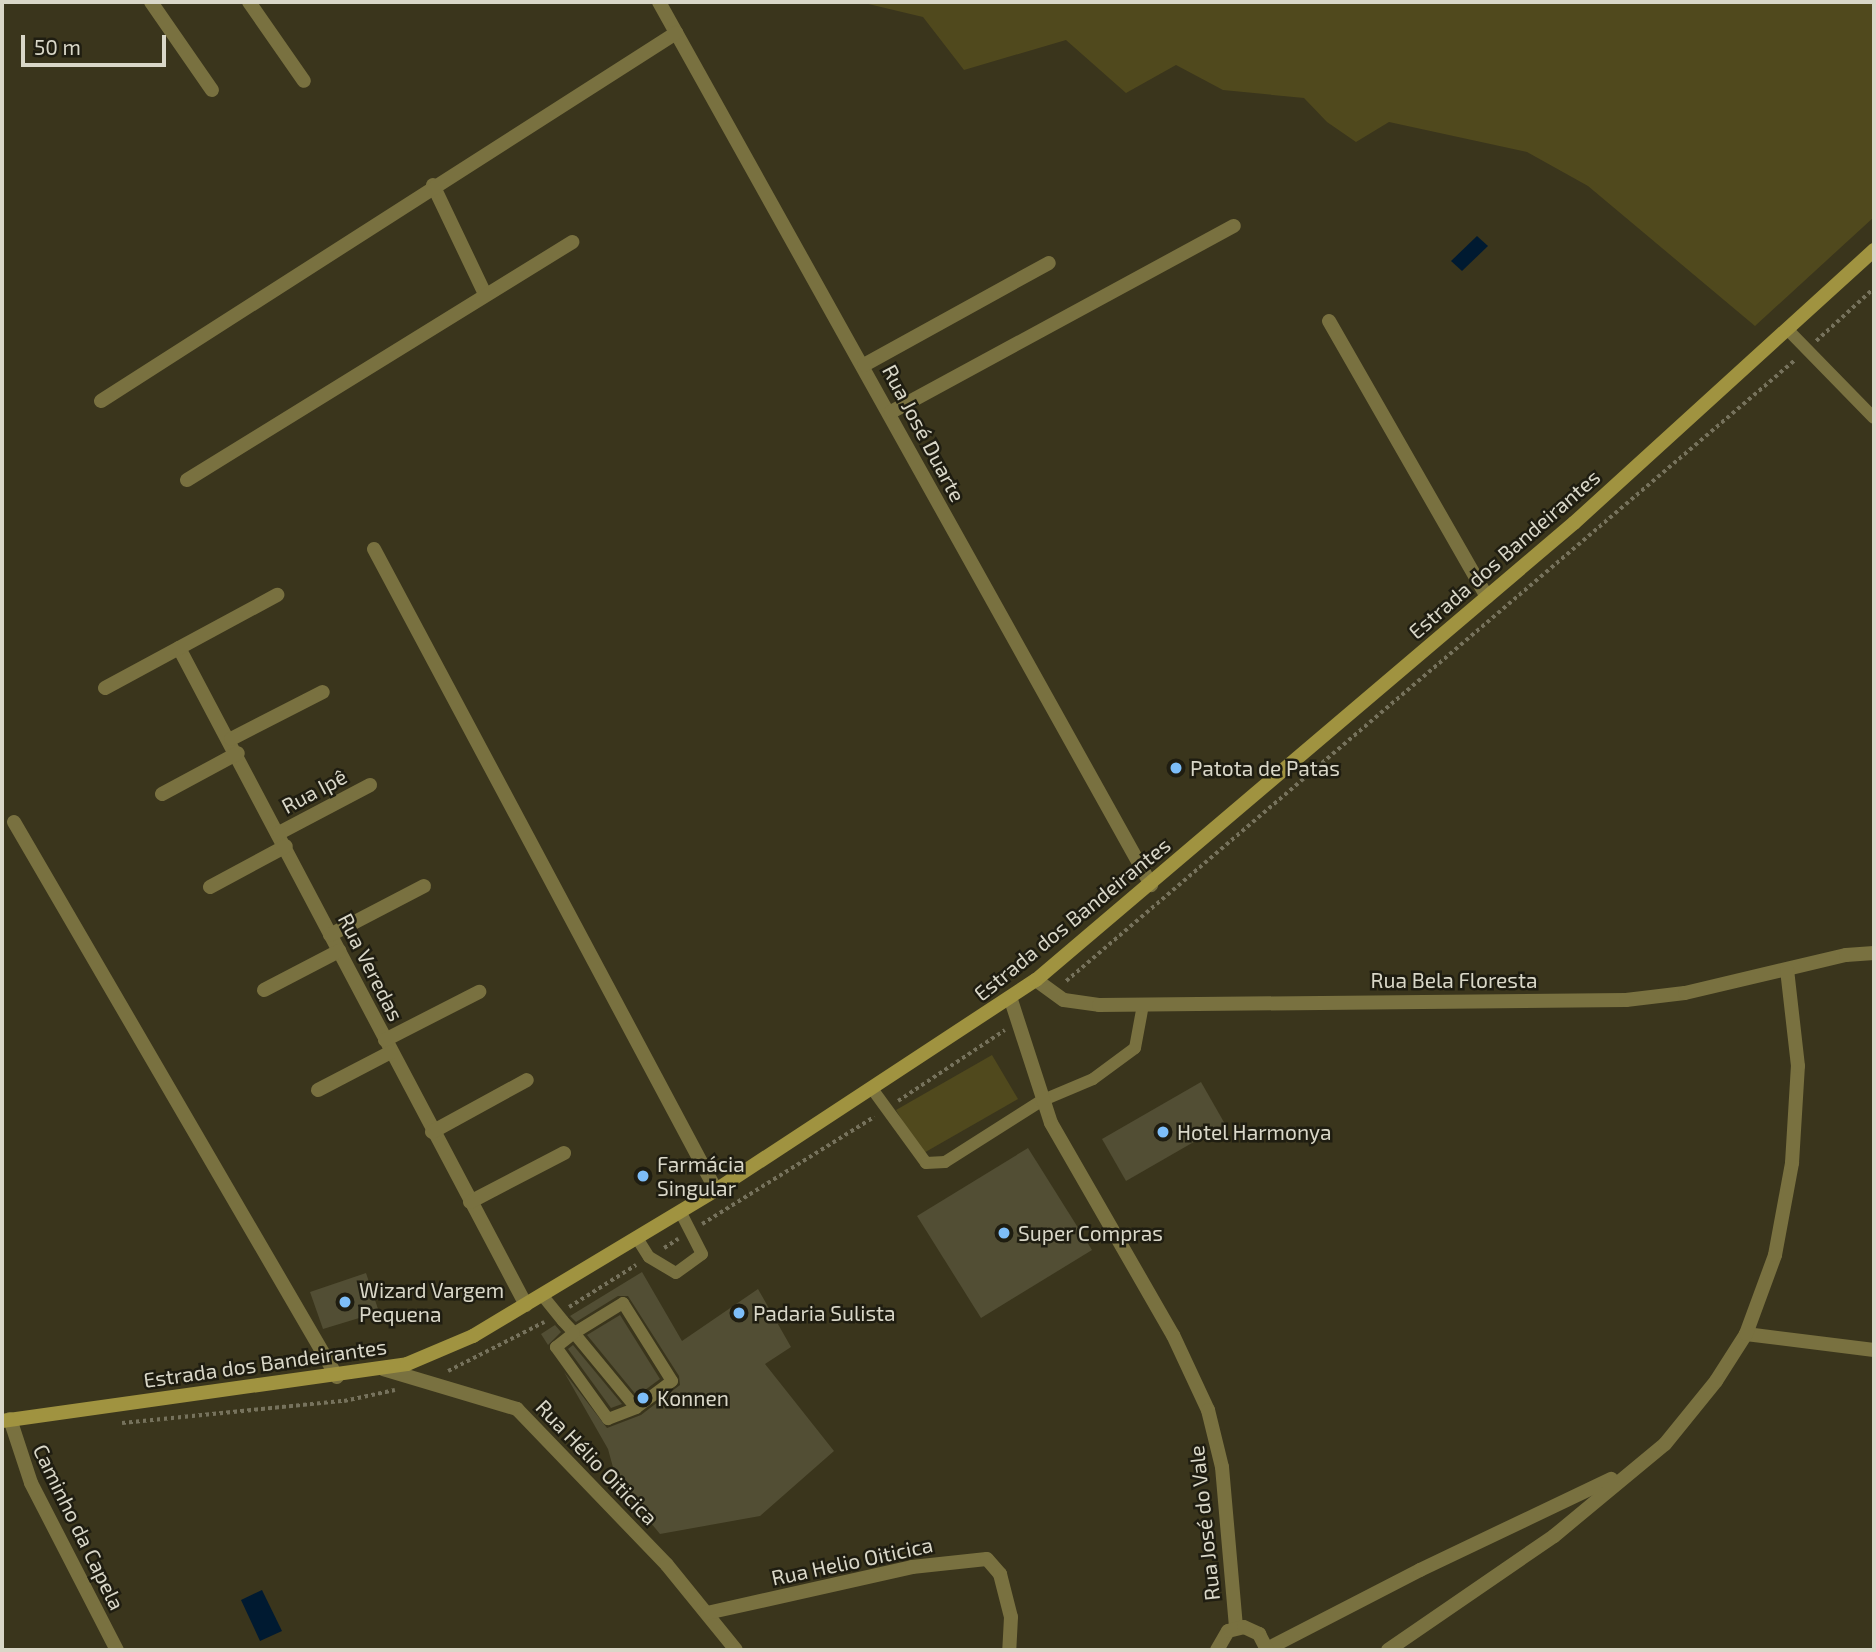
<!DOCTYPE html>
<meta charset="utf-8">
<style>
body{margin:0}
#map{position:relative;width:1876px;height:1652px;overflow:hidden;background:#3a351c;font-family:"Exo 2",sans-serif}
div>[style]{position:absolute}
.green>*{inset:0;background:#50491d}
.water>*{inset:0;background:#001a31}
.building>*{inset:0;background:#524e34}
.path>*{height:3.5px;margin-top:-1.75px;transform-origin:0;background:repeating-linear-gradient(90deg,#76725c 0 3.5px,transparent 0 7px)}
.service>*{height:12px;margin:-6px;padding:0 6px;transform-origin:6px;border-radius:6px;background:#797140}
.minor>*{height:14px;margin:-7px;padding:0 7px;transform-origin:7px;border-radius:7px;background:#797140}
.secondary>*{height:14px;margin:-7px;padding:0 7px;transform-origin:7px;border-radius:7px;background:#a09340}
.dots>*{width:19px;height:19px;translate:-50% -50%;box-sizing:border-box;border:4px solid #1f1d11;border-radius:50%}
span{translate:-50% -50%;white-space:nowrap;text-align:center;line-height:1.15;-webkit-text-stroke:5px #1f1d11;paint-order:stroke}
.street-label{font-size:21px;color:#d9d7c8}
.poi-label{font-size:21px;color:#d9d7c8}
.left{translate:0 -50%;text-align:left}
.frame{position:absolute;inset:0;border:4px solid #d9d7c8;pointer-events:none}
.scale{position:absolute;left:21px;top:35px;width:145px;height:32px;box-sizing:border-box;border:4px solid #d9d7c8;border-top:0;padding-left:9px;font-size:21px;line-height:24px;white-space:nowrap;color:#d9d7c8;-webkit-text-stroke:5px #1f1d11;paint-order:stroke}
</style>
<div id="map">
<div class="green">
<div style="clip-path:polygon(860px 2px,1874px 2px,1874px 217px,1755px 326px,1588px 186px,1527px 152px,1389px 122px,1356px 142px,1327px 122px,1304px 98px,1223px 90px,1176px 65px,1126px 93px,1066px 40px,964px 70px,923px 17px)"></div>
<div style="clip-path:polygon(992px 1055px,1018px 1099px,922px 1154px,896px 1110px)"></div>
</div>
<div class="water">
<div style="clip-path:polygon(1477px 236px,1488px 246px,1462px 271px,1451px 261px)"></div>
<div style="clip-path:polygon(262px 1590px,282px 1631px,260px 1641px,241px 1600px)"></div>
</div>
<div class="building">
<div style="clip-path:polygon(1201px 1082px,1225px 1124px,1126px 1181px,1102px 1139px)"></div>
<div style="clip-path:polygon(1028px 1148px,1092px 1250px,981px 1318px,917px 1216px)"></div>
<div style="clip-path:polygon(642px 1272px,682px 1341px,758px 1289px,791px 1347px,765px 1364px,834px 1451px,760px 1516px,660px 1534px,617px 1482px,608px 1449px,564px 1372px,607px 1428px,641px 1415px,680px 1385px,679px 1376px,628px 1296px,618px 1296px,576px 1322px,570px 1316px)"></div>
<div style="clip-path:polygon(366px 1273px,379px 1312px,323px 1329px,310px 1292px)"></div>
<div style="clip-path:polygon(620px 1315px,660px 1379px,637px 1396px,587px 1335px)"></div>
<div style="clip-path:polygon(555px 1325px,561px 1332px,548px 1345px,541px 1334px)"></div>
<div style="clip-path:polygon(573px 1345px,622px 1404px,611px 1408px,568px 1349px)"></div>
</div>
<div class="path">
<div style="left:1816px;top:341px;width:79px;rotate:-42.4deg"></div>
<div style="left:1066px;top:981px;width:958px;rotate:-40.43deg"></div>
<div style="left:898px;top:1101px;width:128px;rotate:-33.6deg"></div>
<div style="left:702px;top:1224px;width:203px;rotate:-31.9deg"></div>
<div style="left:664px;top:1248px;width:17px;rotate:-33deg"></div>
<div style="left:569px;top:1307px;width:79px;rotate:-32.1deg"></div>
<div style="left:448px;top:1371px;width:108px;rotate:-27deg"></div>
<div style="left:122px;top:1423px;width:223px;rotate:-5.7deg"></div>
<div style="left:344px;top:1401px;width:52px;rotate:-12.2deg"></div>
</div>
<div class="service">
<div style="left:1787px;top:329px;width:124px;rotate:45.7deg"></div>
<div style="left:873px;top:1090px;width:90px;rotate:54deg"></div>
<div style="left:926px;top:1163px;width:19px;rotate:-3deg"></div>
<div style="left:945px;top:1162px;width:114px;rotate:-32.4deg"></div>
<div style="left:1041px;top:1101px;width:56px;rotate:-22.9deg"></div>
<div style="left:1093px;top:1079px;width:52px;rotate:-36.4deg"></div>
<div style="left:1135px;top:1048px;width:44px;rotate:-79.5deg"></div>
<div style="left:637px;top:1238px;width:22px;rotate:58deg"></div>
<div style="left:649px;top:1257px;width:31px;rotate:31deg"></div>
<div style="left:676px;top:1273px;width:32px;rotate:-36deg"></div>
<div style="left:702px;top:1254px;width:48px;rotate:-117.1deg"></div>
<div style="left:542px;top:1295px;width:33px;rotate:51deg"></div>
<div style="left:563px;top:1321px;width:16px;rotate:47deg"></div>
<div style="left:574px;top:1333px;width:97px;rotate:50.4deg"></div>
<div style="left:636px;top:1408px;width:45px;rotate:-36.9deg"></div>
<div style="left:672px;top:1381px;width:92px;rotate:-122.1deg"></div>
<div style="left:623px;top:1303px;width:57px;rotate:148.5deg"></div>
<div style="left:574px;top:1333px;width:23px;rotate:142deg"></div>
<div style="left:556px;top:1347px;width:89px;rotate:54.2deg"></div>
<div style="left:608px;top:1419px;width:30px;rotate:-21deg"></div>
</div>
<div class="minor">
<div style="left:151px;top:2px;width:107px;rotate:55.3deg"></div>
<div style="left:249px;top:2px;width:96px;rotate:55.2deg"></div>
<div style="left:659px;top:2px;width:1011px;rotate:60.87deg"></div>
<div style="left:433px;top:185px;width:121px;rotate:64.5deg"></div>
<div style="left:1329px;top:321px;width:318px;rotate:60.2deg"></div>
<div style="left:864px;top:365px;width:211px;rotate:-28.9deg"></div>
<div style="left:101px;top:401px;width:683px;rotate:-32.62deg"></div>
<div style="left:891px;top:412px;width:390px;rotate:-28.5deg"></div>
<div style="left:187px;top:480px;width:453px;rotate:-31.7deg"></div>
<div style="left:374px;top:549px;width:727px;rotate:61.92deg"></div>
<div style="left:179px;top:648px;width:743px;rotate:62.16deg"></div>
<div style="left:105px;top:688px;width:196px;rotate:-28.4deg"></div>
<div style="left:231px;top:739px;width:103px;rotate:-27.1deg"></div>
<div style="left:162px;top:794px;width:86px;rotate:-28.3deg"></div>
<div style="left:14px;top:822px;width:642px;rotate:59.8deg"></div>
<div style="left:279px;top:833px;width:103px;rotate:-27.8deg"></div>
<div style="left:210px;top:887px;width:86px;rotate:-28.3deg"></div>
<div style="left:330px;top:935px;width:106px;rotate:-27.5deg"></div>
<div style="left:1036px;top:980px;width:34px;rotate:36deg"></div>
<div style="left:1064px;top:1000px;width:35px;rotate:8deg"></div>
<div style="left:1099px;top:1005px;width:527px;rotate:-0.54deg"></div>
<div style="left:1626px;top:1000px;width:59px;rotate:-6.8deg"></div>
<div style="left:1685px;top:993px;width:165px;rotate:-13.3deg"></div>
<div style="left:1846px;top:955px;width:28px;rotate:-4deg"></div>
<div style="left:264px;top:990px;width:85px;rotate:-27.5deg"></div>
<div style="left:1011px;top:1000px;width:129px;rotate:72deg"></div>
<div style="left:1051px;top:1123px;width:245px;rotate:60.1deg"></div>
<div style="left:1173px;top:1335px;width:83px;rotate:65deg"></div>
<div style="left:1208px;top:1410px;width:59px;rotate:76.2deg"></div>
<div style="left:1222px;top:1467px;width:161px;rotate:85deg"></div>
<div style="left:385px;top:1040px;width:106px;rotate:-27.1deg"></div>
<div style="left:318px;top:1090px;width:82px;rotate:-27.5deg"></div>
<div style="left:432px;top:1132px;width:108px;rotate:-28.7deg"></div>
<div style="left:470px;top:1202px;width:106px;rotate:-27.5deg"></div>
<div style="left:1746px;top:1334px;width:129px;rotate:7.1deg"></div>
<div style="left:383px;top:1369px;width:140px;rotate:16.6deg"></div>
<div style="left:517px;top:1409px;width:216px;rotate:46.1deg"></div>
<div style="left:667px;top:1565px;width:109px;rotate:50.9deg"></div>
<div style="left:10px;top:1419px;width:67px;rotate:71.8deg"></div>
<div style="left:31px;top:1483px;width:188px;rotate:62.8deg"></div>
<div style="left:707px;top:1613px;width:210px;rotate:-12.6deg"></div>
<div style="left:912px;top:1567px;width:75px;rotate:-6.1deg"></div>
<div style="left:987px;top:1559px;width:20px;rotate:49deg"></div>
<div style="left:1000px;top:1574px;width:44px;rotate:75.7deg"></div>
<div style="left:1011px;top:1617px;width:33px;rotate:93deg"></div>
<div style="left:1267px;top:1649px;width:172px;rotate:-27.3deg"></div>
<div style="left:1420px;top:1570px;width:212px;rotate:-25.5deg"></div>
<div style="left:1217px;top:1650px;width:22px;rotate:-60deg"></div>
<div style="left:1228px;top:1631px;width:16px;rotate:-14deg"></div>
<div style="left:1244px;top:1627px;width:17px;rotate:25deg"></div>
<div style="left:1259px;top:1634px;width:18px;rotate:63deg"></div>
<div style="left:1388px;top:1650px;width:201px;rotate:-34.5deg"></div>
<div style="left:1554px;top:1536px;width:144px;rotate:-39.7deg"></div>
<div style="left:1665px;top:1444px;width:81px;rotate:-51deg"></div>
<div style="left:1716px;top:1381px;width:56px;rotate:-57.4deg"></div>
<div style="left:1746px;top:1334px;width:84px;rotate:-69.8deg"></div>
<div style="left:1775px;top:1255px;width:94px;rotate:-79.5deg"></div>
<div style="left:1792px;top:1163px;width:97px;rotate:-86.5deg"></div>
<div style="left:1798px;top:1066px;width:97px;rotate:-96.5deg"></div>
</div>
<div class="secondary">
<div style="left:2px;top:1421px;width:409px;rotate:-8deg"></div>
<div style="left:407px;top:1364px;width:72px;rotate:-23deg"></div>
<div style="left:473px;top:1336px;width:283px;rotate:-31deg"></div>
<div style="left:716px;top:1190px;width:383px;rotate:-33.3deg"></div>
<div style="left:1036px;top:980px;width:706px;rotate:-40.35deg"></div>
<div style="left:1574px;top:523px;width:406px;rotate:-42.3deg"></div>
</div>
<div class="dots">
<div style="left:1176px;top:768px;background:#7dbef9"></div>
<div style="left:1163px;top:1132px;background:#7dbef9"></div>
<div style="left:643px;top:1176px;background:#7dbef9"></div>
<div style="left:1004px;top:1233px;background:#7dbef9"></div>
<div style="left:345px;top:1302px;background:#7dbef9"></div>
<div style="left:739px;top:1313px;background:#7dbef9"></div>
<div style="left:643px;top:1398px;background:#7dbef9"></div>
</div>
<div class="street-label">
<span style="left:924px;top:433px;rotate:62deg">Rua José Duarte</span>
<span style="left:1504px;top:554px;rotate:-41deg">Estrada dos Bandeirantes</span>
<span style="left:314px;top:791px;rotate:-28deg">Rua Ipê</span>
<span style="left:1072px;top:919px;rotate:-39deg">Estrada dos Bandeirantes</span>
<span style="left:371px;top:967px;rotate:63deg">Rua Veredas</span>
<span style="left:1454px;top:980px">Rua Bela Floresta</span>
<span style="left:265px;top:1363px;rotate:-8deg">Estrada dos Bandeirantes</span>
<span style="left:597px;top:1462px;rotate:46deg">Rua Hélio Oiticica</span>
<span style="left:1204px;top:1523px;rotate:-96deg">Rua José do Vale</span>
<span style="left:79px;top:1527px;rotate:64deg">Caminho da Capela</span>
<span style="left:852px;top:1561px;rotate:-12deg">Rua Helio Oiticica</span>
</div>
<div class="poi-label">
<span class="left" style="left:1190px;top:768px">Patota de Patas</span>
<span class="left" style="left:1177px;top:1132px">Hotel Harmonya</span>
<span class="left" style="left:657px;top:1176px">Farmácia<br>Singular</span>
<span class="left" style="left:1018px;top:1233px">Super Compras</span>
<span class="left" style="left:359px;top:1302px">Wizard Vargem<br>Pequena</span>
<span class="left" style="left:753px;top:1313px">Padaria Sulista</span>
<span class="left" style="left:657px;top:1398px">Konnen</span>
</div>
<div class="frame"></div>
<div class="scale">50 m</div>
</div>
